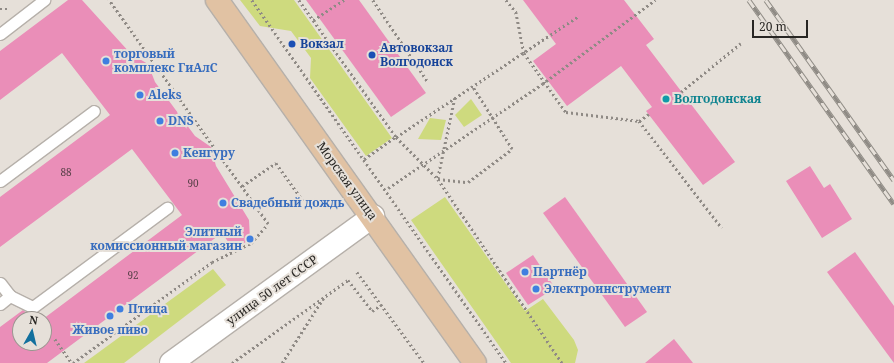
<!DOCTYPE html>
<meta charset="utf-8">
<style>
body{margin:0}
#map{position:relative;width:894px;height:363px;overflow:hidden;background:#e6e0d9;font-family:"Noto Serif",serif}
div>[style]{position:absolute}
.green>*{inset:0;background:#ceda7e}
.building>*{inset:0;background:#ea8eb8}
.path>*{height:2.5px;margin-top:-1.25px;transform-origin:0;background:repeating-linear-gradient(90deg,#8f8a85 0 2px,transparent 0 5px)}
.roads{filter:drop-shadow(1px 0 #b6b0aa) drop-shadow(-1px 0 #b6b0aa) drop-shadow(0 1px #b6b0aa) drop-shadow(0 -1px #b6b0aa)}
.service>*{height:11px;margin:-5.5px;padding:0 5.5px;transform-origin:5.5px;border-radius:5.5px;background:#fff}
.tertiary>*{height:22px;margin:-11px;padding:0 11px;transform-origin:11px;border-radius:11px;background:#fff}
.primary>*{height:22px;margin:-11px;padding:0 11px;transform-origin:11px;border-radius:11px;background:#e1c2a3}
.rail>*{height:4.5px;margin-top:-2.25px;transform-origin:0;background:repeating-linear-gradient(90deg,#e6e0d9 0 9px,#8f8b85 0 18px);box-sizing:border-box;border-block:1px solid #8f8b85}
.dots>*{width:11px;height:11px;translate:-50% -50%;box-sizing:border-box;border:2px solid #e6e0d9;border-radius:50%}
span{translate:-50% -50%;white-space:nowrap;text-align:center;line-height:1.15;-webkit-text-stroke:4px #e6e0d9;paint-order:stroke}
.number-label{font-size:10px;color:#584048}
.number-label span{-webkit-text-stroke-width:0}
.transit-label{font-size:12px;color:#164399;font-weight:700}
.left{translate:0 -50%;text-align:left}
.shop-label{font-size:12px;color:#366cbe;font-weight:700}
.right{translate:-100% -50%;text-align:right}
.culture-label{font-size:12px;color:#0d838f;font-weight:700}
.street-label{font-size:12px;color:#282623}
.north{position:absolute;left:12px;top:311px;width:40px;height:40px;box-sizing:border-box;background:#e6e0d9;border:1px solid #9a9690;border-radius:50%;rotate:8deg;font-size:11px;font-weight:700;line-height:16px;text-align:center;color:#282623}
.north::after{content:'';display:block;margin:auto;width:14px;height:18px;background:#13709e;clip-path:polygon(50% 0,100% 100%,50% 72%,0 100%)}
.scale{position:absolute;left:752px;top:20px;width:56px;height:18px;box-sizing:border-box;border:2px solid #282623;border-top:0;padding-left:5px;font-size:12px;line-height:14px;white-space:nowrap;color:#282623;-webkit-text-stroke:3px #e6e0d9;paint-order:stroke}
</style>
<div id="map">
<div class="green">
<div style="clip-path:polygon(240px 0,294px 0,392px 138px,366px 156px,310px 78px,311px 58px,291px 31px,260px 26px)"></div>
<div style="clip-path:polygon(471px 99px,482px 115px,464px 127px,455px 115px)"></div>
<div style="clip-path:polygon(430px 118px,446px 120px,441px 140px,418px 139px)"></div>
<div style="clip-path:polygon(445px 197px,525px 311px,543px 299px,574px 340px,578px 350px,575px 363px,511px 363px,411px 220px)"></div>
<div style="clip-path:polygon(213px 269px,226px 285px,124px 363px,84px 363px)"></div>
</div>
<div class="building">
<div style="clip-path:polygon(68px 0,82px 0,131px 54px,148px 64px,155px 82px,195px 136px,211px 147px,216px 166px,249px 220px,250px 239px,237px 248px,231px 246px,222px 233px,47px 363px,0 363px,0 327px,23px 310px,34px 319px,20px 319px,20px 343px,44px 343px,43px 319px,182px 215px,132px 149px,0 247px,0 197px,110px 115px,62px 53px,0 100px,0 51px)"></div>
<div style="clip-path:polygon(306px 0,359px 0,426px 93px,391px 117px)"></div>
<div style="clip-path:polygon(523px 0,624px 0,654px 39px,646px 45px,735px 162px,703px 185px,646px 111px,652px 107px,621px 66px,567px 106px,533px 61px,556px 44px)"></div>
<div style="clip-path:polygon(810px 166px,824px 188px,830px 184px,852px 219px,822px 238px,786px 181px)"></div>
<div style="clip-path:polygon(565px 197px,647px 312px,625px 327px,543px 213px)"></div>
<div style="clip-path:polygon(855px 252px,894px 306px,894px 363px,827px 272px)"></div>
<div style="clip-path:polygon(533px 255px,555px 288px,528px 305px,506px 273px)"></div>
<div style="clip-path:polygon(674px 339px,693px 363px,645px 363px)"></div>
</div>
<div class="path">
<div style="left:252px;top:0;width:443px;rotate:55deg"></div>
<div style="left:299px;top:0;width:168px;rotate:54.7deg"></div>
<div style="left:396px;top:137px;width:219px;rotate:-33.5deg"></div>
<div style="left:373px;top:0;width:99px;rotate:56.1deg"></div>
<div style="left:506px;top:0;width:16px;rotate:50deg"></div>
<div style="left:516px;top:12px;width:42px;rotate:79deg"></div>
<div style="left:524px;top:53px;width:72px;rotate:54.6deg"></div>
<div style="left:566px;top:112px;width:74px;rotate:7deg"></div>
<div style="left:639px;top:121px;width:12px;rotate:-35deg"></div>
<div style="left:0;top:9px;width:7px"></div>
<div style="left:313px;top:20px;width:37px;rotate:-33deg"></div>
<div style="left:681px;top:92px;width:77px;rotate:-39.2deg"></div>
<div style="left:455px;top:98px;width:83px;rotate:101.9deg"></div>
<div style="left:438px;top:179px;width:30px;rotate:6deg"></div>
<div style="left:468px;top:182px;width:55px;rotate:-36.9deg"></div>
<div style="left:512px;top:149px;width:75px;rotate:-122.4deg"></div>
<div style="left:639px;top:121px;width:135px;rotate:52.2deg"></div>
<div style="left:364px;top:159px;width:39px;rotate:-35deg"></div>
<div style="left:396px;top:137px;width:59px;rotate:45deg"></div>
<div style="left:438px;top:179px;width:222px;rotate:56deg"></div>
<div style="left:242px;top:186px;width:41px;rotate:-34.1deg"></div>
<div style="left:276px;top:163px;width:48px;rotate:54.3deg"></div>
<div style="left:388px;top:188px;width:186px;rotate:-34deg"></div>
<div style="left:542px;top:84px;width:141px;rotate:-36.6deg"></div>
<div style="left:357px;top:272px;width:113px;rotate:53.6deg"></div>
<div style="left:55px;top:339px;width:29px;rotate:55deg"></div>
<div style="left:73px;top:363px;width:172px;rotate:-36deg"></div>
<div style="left:212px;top:262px;width:43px;rotate:-26deg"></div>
<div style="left:251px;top:243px;width:25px;rotate:-48deg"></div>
<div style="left:268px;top:224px;width:275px;rotate:-125.4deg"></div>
<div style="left:232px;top:363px;width:143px;rotate:-35.6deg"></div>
<div style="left:348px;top:280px;width:39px;rotate:52deg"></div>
<div style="left:372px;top:311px;width:11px;rotate:-34deg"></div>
<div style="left:282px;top:363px;width:78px;rotate:-57.5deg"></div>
</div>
<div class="roads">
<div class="service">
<div style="left:0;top:34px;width:56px;rotate:-37.7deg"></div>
<div style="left:0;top:181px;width:117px;rotate:-36.7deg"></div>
<div style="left:0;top:283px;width:16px;rotate:52deg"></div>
<div style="left:10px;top:296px;width:25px;rotate:26deg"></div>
<div style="left:33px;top:307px;width:167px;rotate:-36.5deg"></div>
<div style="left:0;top:304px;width:13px;rotate:-39deg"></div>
</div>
<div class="tertiary">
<div style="left:171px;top:363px;width:250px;rotate:-36deg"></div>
</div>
<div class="primary">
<div style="left:217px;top:0;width:445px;rotate:54.6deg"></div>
</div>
</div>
<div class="rail">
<div style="left:749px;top:0;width:250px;rotate:54.6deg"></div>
<div style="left:766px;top:0;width:221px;rotate:54.6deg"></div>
</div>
<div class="dots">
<div style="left:292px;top:44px;background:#1a4fb4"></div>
<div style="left:372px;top:55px;background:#1a4fb4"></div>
<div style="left:106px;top:61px;background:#3f7fe0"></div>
<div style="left:140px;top:95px;background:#3f7fe0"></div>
<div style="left:666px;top:99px;background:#0f9aa8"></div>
<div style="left:160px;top:121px;background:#3f7fe0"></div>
<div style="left:175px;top:153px;background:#3f7fe0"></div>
<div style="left:223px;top:203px;background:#3f7fe0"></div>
<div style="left:250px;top:239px;background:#3f7fe0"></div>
<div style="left:525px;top:272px;background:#3f7fe0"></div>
<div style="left:536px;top:289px;background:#3f7fe0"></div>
<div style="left:120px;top:309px;background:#3f7fe0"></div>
<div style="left:110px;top:316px;background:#3f7fe0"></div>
</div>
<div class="number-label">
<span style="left:66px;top:173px">88</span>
<span style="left:193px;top:184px">90</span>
<span style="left:133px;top:276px">92</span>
</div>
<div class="transit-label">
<span class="left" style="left:300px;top:44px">Вокзал</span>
<span class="left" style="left:380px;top:55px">Автовокзал<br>Волгодонск</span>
</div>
<div class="shop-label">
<span class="left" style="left:114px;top:61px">торговый<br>комплекс ГиАлС</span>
<span class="left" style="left:148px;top:95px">Aleks</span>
<span class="left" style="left:168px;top:121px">DNS</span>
<span class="left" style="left:183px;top:153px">Кенгуру</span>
<span class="left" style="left:231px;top:203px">Свадебный дождь</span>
<span class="right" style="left:242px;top:239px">Элитный<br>комиссионный магазин</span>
<span class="left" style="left:533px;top:272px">Партнёр</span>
<span class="left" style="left:544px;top:289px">Электроинструмент</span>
<span class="left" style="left:128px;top:309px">Птица</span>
<span style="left:110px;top:330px">Живое пиво</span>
</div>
<div class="culture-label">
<span class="left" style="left:674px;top:99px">Волгодонская</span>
</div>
<div class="street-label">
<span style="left:347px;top:181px;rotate:54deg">Морская улица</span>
<span style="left:272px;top:290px;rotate:-36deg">улица 50 лет СССР</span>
</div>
<div class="north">N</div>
<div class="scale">20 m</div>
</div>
